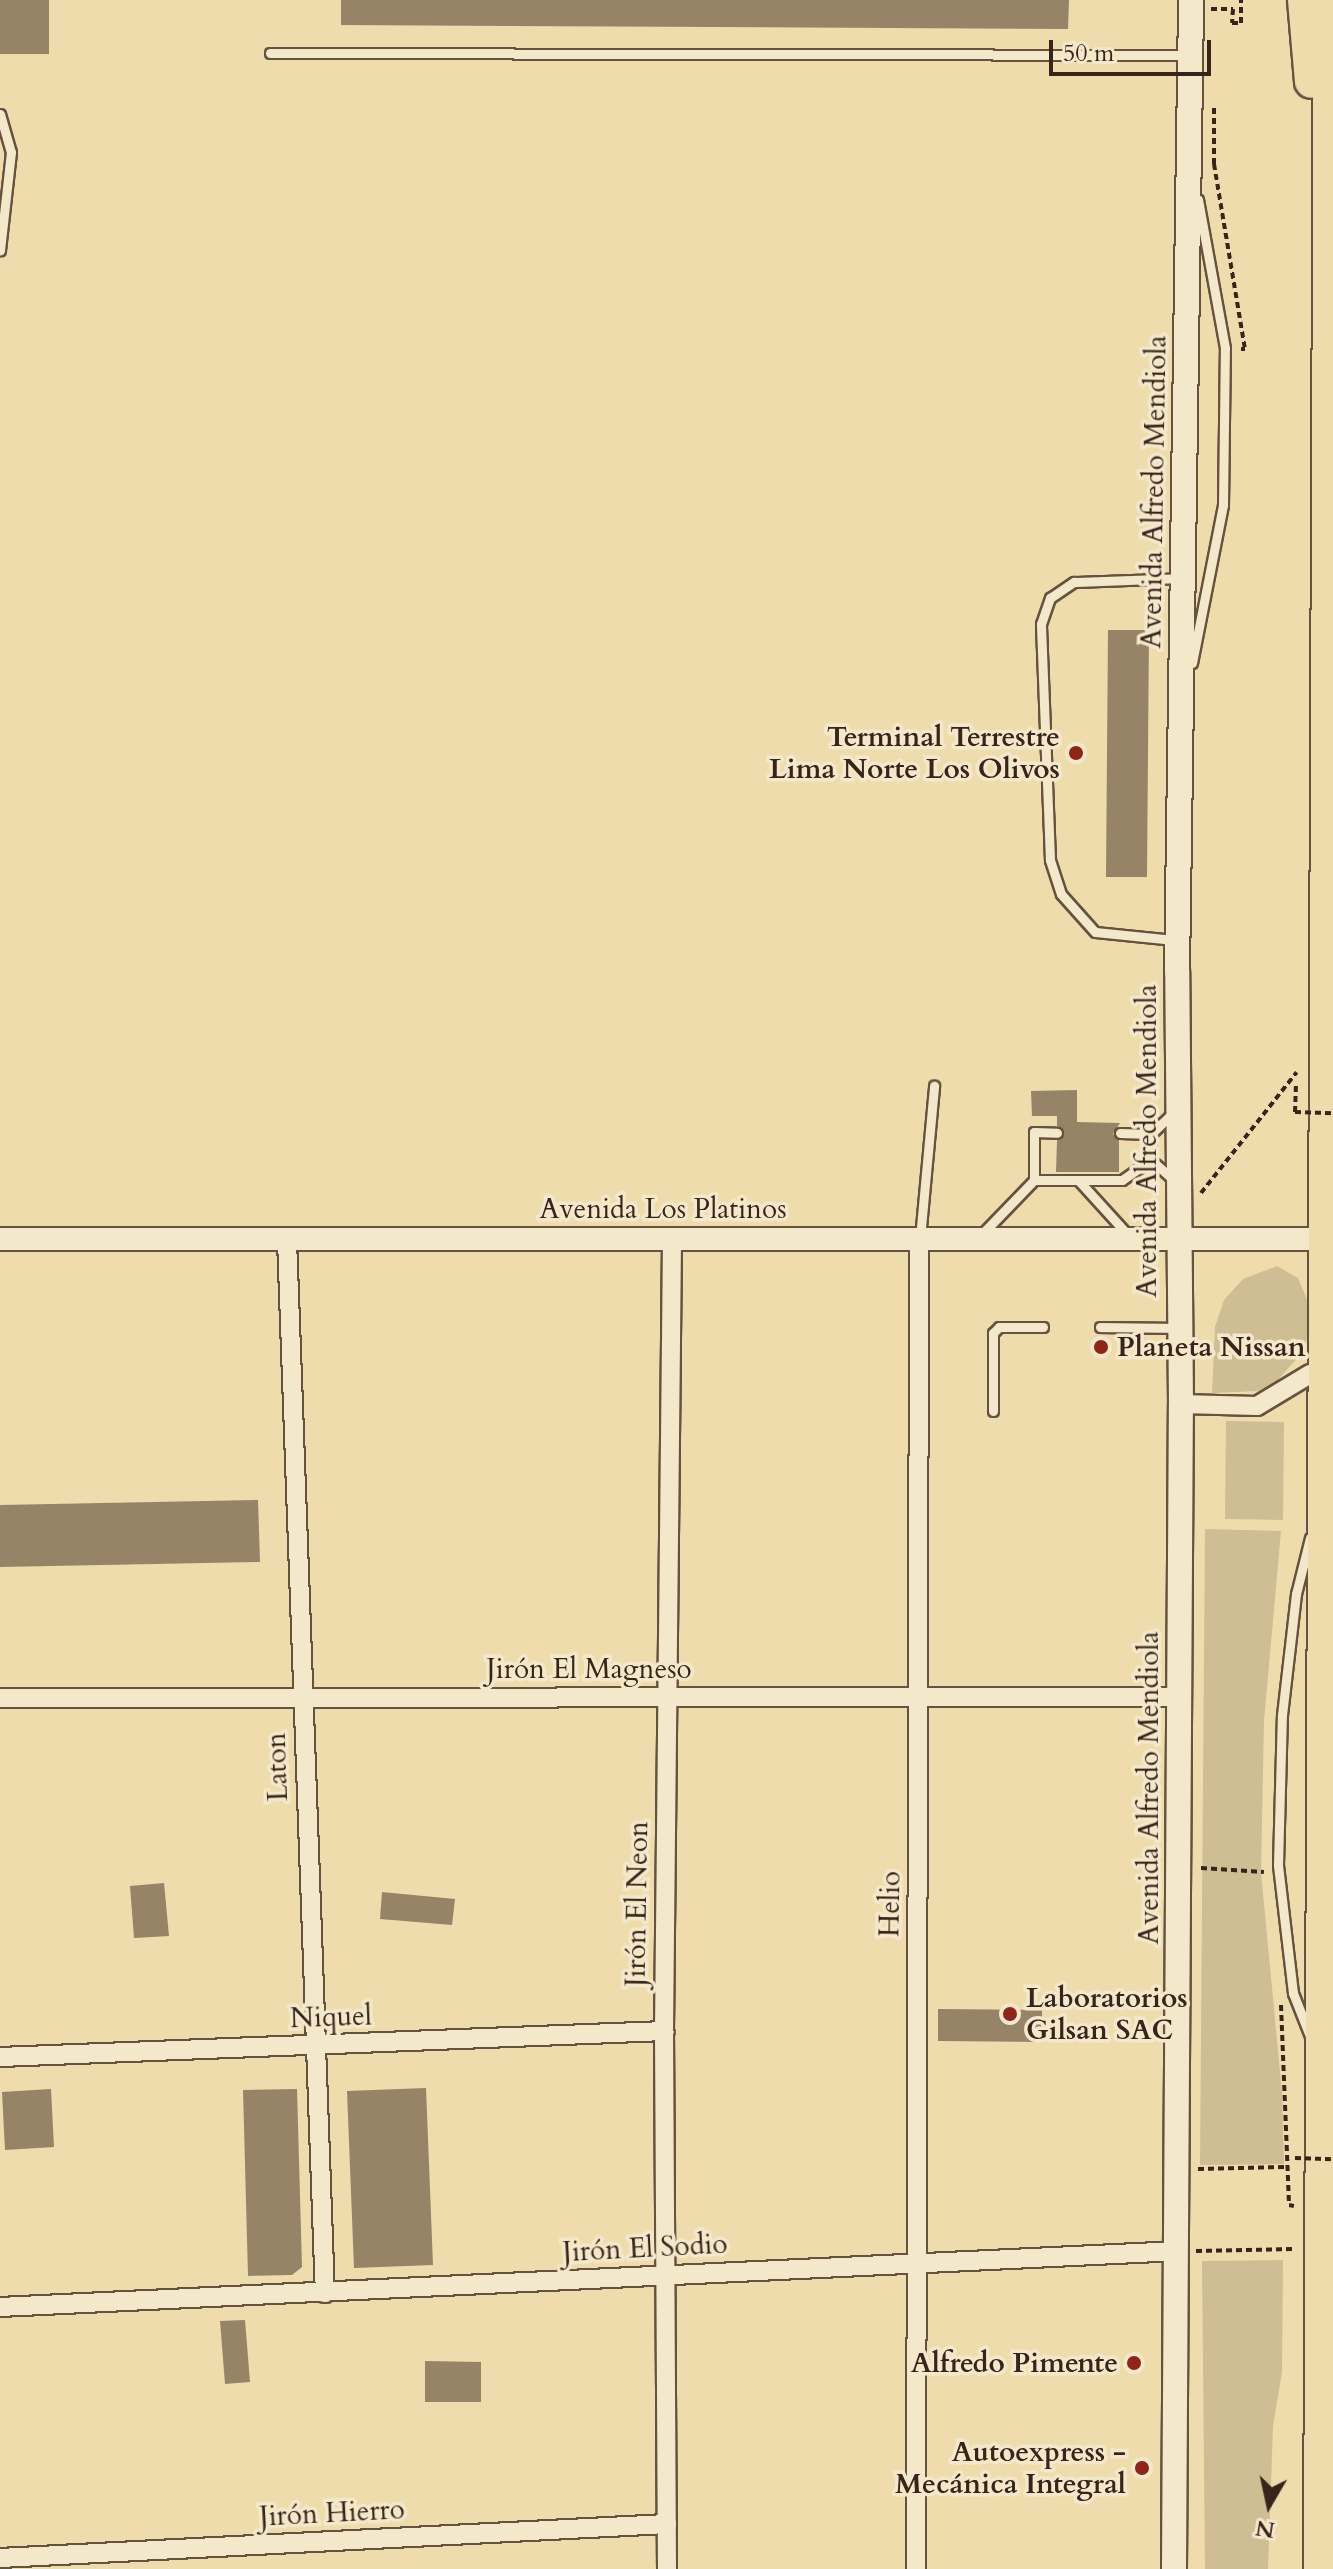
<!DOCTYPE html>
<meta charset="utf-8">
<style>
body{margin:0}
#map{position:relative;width:1333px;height:2569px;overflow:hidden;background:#eedcad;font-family:Cardo,serif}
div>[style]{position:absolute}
.green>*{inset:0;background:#cfbd94}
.building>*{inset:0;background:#978466}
.path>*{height:4px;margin-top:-2px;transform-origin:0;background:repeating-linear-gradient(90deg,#38241a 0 6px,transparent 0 10px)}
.roads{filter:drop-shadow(2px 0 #66523f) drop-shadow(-2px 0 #66523f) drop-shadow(0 2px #66523f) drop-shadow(0 -2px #66523f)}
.service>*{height:9px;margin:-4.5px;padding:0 4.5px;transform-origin:4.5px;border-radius:4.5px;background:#f4e8ca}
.minor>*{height:18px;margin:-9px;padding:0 9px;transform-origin:9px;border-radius:9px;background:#f4e8ca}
.tertiary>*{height:22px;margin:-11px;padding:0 11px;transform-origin:11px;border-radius:11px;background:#f4e8ca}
.secondary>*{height:24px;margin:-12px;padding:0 12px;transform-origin:12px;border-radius:12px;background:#f4e8ca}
.motorway>*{height:32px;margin:-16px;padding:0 16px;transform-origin:16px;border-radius:16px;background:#eedcad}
.path-bridge>*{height:4px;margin-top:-2px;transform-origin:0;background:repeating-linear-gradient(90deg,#38241a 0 6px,transparent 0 10px)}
.dots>*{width:22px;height:22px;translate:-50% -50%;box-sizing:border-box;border:4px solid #f4e8ca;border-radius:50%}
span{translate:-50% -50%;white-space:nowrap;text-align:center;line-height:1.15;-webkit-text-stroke:7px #f4e8ca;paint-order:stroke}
.street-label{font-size:28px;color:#38241a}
.poi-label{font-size:28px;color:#38241a;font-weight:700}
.right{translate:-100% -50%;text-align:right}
.left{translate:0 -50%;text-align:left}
.north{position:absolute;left:1229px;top:2465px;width:80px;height:80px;-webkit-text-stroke:6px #f4e8ca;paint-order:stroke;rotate:189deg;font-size:22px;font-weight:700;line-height:32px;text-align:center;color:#38241a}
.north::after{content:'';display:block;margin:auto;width:28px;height:36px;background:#38241a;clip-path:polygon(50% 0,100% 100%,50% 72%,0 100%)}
.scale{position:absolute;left:1049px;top:40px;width:162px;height:36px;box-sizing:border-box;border:4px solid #38241a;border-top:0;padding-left:10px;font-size:24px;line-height:28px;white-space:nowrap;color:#38241a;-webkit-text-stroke:6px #f4e8ca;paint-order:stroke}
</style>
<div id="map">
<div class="green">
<div style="clip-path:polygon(1277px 1266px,1298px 1278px,1309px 1304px,1309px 1334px,1300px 1355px,1276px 1382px,1258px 1391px,1212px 1393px,1215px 1327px,1224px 1300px,1243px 1279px)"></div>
<div style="clip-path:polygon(1226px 1421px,1284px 1422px,1283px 1520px,1225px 1519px)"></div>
<div style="clip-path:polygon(1205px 1529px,1281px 1531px,1264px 1721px,1261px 1872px,1282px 2093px,1284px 2164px,1200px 2165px)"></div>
<div style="clip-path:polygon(1283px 2260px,1282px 2372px,1273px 2426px,1268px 2569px,1205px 2569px,1202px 2261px)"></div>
</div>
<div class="building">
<div style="clip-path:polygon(0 0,49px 0,49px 54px,0 54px)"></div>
<div style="clip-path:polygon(341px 0,1069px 0,1068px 29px,341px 25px)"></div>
<div style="clip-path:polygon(1108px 630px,1149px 630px,1147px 877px,1106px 877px)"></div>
<div style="clip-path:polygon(1077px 1090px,1077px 1122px,1120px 1123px,1113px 1134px,1119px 1140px,1119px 1172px,1056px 1172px,1057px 1140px,1064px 1130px,1057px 1126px,1057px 1116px,1032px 1116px,1031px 1091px)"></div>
<div style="clip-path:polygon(258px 1500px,260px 1562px,0 1567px,0 1505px)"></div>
<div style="clip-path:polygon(164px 1883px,169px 1936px,134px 1938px,130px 1886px)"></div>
<div style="clip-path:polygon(382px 1892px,455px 1899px,452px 1925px,380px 1919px)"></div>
<div style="clip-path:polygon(938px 2009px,1042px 2010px,1042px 2042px,938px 2041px)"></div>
<div style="clip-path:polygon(426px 2088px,433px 2265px,354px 2268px,347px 2091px)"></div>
<div style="clip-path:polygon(51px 2089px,54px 2147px,5px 2150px,2px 2092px)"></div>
<div style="clip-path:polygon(297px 2089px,302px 2267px,292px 2275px,248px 2276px,243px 2090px)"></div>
<div style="clip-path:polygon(245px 2320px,250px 2382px,225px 2384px,220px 2321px)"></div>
<div style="clip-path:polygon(425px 2361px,481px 2362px,481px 2402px,425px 2402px)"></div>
</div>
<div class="path">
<div style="left:1211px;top:9px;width:22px"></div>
<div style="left:1233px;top:9px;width:14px;rotate:94deg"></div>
<div style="left:1232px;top:23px;width:9px"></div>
<div style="left:1241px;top:23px;width:23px;rotate:-90deg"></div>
<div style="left:1214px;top:108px;width:56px;rotate:90deg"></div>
<div style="left:1214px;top:164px;width:188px;rotate:80.5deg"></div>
<div style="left:1245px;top:349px;width:4px;rotate:180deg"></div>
<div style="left:1295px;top:1112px;width:30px;rotate:-88deg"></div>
<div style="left:1201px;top:1193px;width:154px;rotate:-51.6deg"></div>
<div style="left:1201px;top:1868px;width:63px;rotate:3.6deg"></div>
<div style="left:1281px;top:2005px;width:200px;rotate:87.7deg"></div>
<div style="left:1289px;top:2205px;width:5px;rotate:11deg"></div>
<div style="left:1198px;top:2169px;width:88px;rotate:-1.3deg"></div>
<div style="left:1196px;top:2251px;width:96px;rotate:-1.2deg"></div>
</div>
<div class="roads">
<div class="service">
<div style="left:270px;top:53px;width:920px;rotate:0.12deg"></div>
<div style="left:0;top:114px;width:40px;rotate:74deg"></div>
<div style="left:11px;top:152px;width:99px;rotate:96.4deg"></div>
<div style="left:1192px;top:663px;width:161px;rotate:-78.9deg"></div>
<div style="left:1223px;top:505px;width:157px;rotate:-89.3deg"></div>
<div style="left:1225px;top:348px;width:151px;rotate:-100.3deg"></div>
<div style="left:1174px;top:940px;width:79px;rotate:-174.2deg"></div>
<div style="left:1095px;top:932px;width:51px;rotate:-131.8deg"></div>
<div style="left:1061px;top:894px;width:36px;rotate:-108deg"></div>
<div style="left:1050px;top:860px;width:236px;rotate:-92.2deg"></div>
<div style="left:1041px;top:624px;width:28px;rotate:-71deg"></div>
<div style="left:1050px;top:598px;width:29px;rotate:-34deg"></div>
<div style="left:1074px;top:582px;width:108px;rotate:-2.1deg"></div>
<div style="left:1120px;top:1133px;width:31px;rotate:2deg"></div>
<div style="left:1034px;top:1180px;width:88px"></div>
<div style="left:1122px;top:1180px;width:35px;rotate:-35deg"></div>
<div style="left:1174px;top:1180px;width:30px;rotate:-139deg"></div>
<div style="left:1151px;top:1160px;width:26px;rotate:-90deg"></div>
<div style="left:1151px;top:1134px;width:33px;rotate:-44deg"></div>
<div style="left:1079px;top:1181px;width:73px;rotate:47.8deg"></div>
<div style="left:980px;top:1236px;width:78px;rotate:-46deg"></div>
<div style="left:1034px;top:1180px;width:48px;rotate:-90deg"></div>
<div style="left:1034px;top:1132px;width:23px;rotate:2deg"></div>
<div style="left:920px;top:1238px;width:153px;rotate:-84.7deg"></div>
<div style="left:1100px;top:1327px;width:78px;rotate:0.7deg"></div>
<div style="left:993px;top:1411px;width:78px;rotate:-90deg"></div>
<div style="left:993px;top:1333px;width:8px;rotate:-45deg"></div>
<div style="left:999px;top:1327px;width:44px"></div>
<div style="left:1310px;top:2036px;width:46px;rotate:-111.6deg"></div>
<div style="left:1293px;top:1993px;width:129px;rotate:-96.7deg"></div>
<div style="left:1278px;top:1865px;width:150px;rotate:-88.5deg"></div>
<div style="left:1282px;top:1715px;width:122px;rotate:-83.4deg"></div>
<div style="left:1296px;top:1594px;width:58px;rotate:-76deg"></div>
</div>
<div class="minor">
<div style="left:287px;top:1239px;width:1055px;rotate:87.94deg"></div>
<div style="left:1181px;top:1404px;width:76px;rotate:1.5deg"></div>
<div style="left:1257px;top:1406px;width:62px;rotate:-31.1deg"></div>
<div style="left:0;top:1698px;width:1179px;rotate:-0.05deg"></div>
<div style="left:0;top:2057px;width:665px;rotate:-2.24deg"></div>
<div style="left:0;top:2307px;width:1178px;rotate:-2.72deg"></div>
<div style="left:0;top:2558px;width:668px;rotate:-2.92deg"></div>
<div style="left:667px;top:2569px;width:538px;rotate:-90.32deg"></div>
<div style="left:664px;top:2031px;width:792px;rotate:-89.42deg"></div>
<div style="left:916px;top:2569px;width:1330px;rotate:-89.87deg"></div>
</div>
<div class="tertiary">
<div style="left:0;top:1239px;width:1326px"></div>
</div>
<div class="secondary">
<div style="left:1174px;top:2569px;width:1165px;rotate:-89.66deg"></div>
<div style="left:1181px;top:1404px;width:432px;rotate:-90.5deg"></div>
<div style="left:1177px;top:972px;width:972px;rotate:-89.17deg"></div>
</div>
<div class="motorway">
<div style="left:1304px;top:0;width:82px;rotate:85.1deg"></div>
<div style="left:1320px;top:2569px;width:2569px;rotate:-89.78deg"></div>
</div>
</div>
<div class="path-bridge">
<div style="left:1295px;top:1112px;width:38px;rotate:2deg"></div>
<div style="left:1295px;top:2158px;width:38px;rotate:2deg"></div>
</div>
<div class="dots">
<div style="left:1076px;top:753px;background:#8f2418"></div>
<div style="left:1101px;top:1347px;background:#8f2418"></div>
<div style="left:1010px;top:2014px;background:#8f2418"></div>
<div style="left:1134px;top:2363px;background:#8f2418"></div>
<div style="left:1142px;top:2468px;background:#8f2418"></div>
</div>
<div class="street-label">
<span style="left:1154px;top:492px;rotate:-89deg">Avenida Alfredo Mendiola</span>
<span style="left:1147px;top:1141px;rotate:-90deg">Avenida Alfredo Mendiola</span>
<span style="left:663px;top:1209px">Avenida Los Platinos</span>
<span style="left:589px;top:1669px">Jirón El Magneso</span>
<span style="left:277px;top:1767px;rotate:-92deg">Laton</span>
<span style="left:1149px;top:1788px;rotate:-90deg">Avenida Alfredo Mendiola</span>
<span style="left:637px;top:1904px;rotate:-89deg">Jirón El Neon</span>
<span style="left:890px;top:1904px;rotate:-89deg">Helio</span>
<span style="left:331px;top:2017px;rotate:-2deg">Niquel</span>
<span style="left:645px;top:2248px;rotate:-3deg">Jirón El Sodio</span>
<span style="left:332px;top:2513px;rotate:-3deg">Jirón Hierro</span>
</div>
<div class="poi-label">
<span class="right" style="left:1060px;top:753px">Terminal Terrestre<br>Lima Norte Los Olivos</span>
<span class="left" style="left:1117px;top:1347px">Planeta Nissan</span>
<span class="left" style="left:1026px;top:2014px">Laboratorios<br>Gilsan SAC</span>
<span class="right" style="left:1118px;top:2363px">Alfredo Pimente</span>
<span class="right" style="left:1126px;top:2468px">Autoexpress -<br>Mecánica Integral</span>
</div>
<div class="north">N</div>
<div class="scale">50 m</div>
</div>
